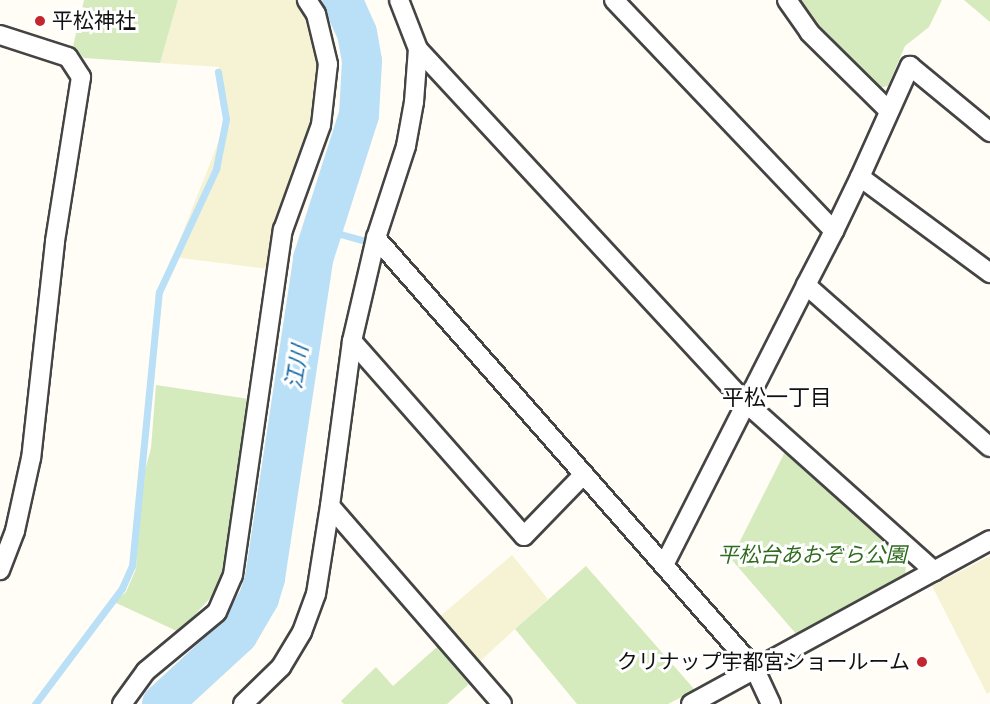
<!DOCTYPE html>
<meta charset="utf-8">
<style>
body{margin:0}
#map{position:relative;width:990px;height:704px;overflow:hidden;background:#fffdf5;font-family:"Source Serif 4","Noto Sans JP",serif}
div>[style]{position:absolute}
.farmland>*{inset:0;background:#f6f3d4}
.green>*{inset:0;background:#d5ebbd}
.stream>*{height:7px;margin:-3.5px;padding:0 3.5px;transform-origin:3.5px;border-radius:3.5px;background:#b9e0f7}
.river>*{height:40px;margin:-20px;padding:0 20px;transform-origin:20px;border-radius:20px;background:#b9e0f7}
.roads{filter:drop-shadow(2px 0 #444) drop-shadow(-2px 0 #444) drop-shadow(0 2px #444) drop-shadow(0 -2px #444)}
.street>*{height:18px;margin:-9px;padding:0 9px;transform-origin:9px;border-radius:9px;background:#fff}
.dots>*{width:16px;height:16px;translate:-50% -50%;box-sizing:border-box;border:3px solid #fff;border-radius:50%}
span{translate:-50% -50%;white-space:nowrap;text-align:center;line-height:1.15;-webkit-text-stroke:6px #fff;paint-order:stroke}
.poi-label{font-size:21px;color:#111}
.left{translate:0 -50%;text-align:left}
.right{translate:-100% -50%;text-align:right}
.park-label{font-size:21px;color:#2f6b1f;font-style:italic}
.water-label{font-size:22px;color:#1768a6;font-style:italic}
.neighbourhood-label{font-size:22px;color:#111}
</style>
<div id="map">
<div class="farmland">
<div style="clip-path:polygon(178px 0,294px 0,314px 36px,322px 63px,317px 116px,269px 269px,173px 257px,228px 118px,219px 67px,160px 63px)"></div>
<div style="clip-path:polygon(512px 555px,548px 599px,478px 663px,438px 618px)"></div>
<div style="clip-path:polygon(990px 556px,990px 692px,987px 694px,932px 586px)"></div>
</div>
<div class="green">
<div style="clip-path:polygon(84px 0,178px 0,160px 63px,84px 58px,73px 46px)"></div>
<div style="clip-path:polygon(798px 0,942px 0,929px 27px,905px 46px,888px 86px,878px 88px,797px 6px)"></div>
<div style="clip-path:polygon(964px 0,990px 0,990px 22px)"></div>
<div style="clip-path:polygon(156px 385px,249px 399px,227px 565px,213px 595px,179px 632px,114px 602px,126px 592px,136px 569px,141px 486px,151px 448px)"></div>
<div style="clip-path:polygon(787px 448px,907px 556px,905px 575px,798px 636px,731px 559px)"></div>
<div style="clip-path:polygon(586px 566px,695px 690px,668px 704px,577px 704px,515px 629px)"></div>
<div style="clip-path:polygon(437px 647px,469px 684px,447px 704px,344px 704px,341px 701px,376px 667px,393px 686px)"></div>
</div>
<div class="stream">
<div style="left:322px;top:229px;width:41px;rotate:15.4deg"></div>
<div style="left:35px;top:704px;width:145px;rotate:-53.1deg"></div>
<div style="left:122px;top:588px;width:24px;rotate:-66deg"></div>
<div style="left:132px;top:566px;width:275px;rotate:-84.4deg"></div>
<div style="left:159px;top:292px;width:136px;rotate:-65.1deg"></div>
<div style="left:216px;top:169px;width:51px;rotate:-78.7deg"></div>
<div style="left:226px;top:119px;width:48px;rotate:-99.7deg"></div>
</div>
<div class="river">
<div style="left:162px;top:704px;width:103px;rotate:-42.6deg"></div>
<div style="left:238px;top:634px;width:42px;rotate:-59.7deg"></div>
<div style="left:259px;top:598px;width:21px;rotate:-73deg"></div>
<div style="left:265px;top:578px;width:323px;rotate:-81.4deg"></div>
<div style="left:313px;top:259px;width:151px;rotate:-72.3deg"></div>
<div style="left:359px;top:115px;width:54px;rotate:-86.8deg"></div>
<div style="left:362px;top:61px;width:28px;rotate:-100deg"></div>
<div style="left:357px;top:33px;width:36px;rotate:-114deg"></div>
</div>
<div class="roads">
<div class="street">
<div style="left:399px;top:0;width:53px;rotate:68.8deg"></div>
<div style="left:614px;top:0;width:319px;rotate:46.4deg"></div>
<div style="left:834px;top:231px;width:60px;rotate:-64.3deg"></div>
<div style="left:860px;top:177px;width:162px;rotate:36.4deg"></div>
<div style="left:787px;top:0;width:39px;rotate:55deg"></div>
<div style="left:809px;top:32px;width:112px;rotate:44.6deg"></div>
<div style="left:0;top:35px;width:71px;rotate:17.9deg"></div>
<div style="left:68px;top:57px;width:24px;rotate:57deg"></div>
<div style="left:81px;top:77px;width:167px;rotate:99deg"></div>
<div style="left:55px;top:242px;width:217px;rotate:96.3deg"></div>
<div style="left:31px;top:458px;width:75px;rotate:102.4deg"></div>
<div style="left:15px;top:531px;width:42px;rotate:111deg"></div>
<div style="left:860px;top:177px;width:122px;rotate:-65.8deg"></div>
<div style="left:910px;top:66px;width:104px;rotate:39.5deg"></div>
<div style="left:376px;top:238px;width:106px;rotate:103.1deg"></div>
<div style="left:352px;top:341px;width:260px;rotate:48.6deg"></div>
<div style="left:524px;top:536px;width:86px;rotate:-45.9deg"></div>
<div style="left:806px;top:285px;width:61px;rotate:-62.6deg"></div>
<div style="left:352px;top:341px;width:166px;rotate:97.6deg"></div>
<div style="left:330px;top:506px;width:262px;rotate:49deg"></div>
<div style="left:664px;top:565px;width:314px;rotate:-63.1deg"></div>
<div style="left:806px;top:285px;width:245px;rotate:41.4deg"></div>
<div style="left:122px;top:704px;width:41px;rotate:-54deg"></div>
<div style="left:146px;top:671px;width:92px;rotate:-39.7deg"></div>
<div style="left:217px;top:612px;width:40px;rotate:-66.6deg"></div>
<div style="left:233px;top:575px;width:349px;rotate:-81.8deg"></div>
<div style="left:283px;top:230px;width:112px;rotate:-70.1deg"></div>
<div style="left:321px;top:125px;width:61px;rotate:-83.5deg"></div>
<div style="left:328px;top:64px;width:51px;rotate:-103.5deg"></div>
<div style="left:316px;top:14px;width:17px;rotate:-123deg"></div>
<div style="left:243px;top:704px;width:53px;rotate:-44.2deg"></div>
<div style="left:281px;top:667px;width:41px;rotate:-59deg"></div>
<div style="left:302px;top:632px;width:40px;rotate:-69.8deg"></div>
<div style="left:316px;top:594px;width:89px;rotate:-81deg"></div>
<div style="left:691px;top:704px;width:341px;rotate:-28.7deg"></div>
<div style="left:771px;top:704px;width:38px;rotate:-115deg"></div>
<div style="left:755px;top:669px;width:574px;rotate:-131.33deg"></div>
<div style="left:376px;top:238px;width:97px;rotate:-71.9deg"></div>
<div style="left:406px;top:146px;width:45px;rotate:-79.7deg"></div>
<div style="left:414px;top:102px;width:53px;rotate:-85.7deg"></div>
<div style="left:418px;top:49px;width:481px;rotate:47.2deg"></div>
<div style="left:745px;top:402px;width:254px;rotate:41.8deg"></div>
</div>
</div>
<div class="dots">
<div style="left:40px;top:21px;background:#c4262e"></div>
<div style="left:922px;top:662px;background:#c4262e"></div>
</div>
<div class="poi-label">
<span class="left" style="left:52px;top:21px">平松神社</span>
<span class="right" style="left:910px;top:662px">クリナップ宇都宮ショールーム</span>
</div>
<div class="park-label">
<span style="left:812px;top:555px">平松台あおぞら公園</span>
</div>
<div class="water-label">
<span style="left:297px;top:367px;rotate:-81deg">江川</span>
</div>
<div class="neighbourhood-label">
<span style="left:777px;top:398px">平松一丁目</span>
</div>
</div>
